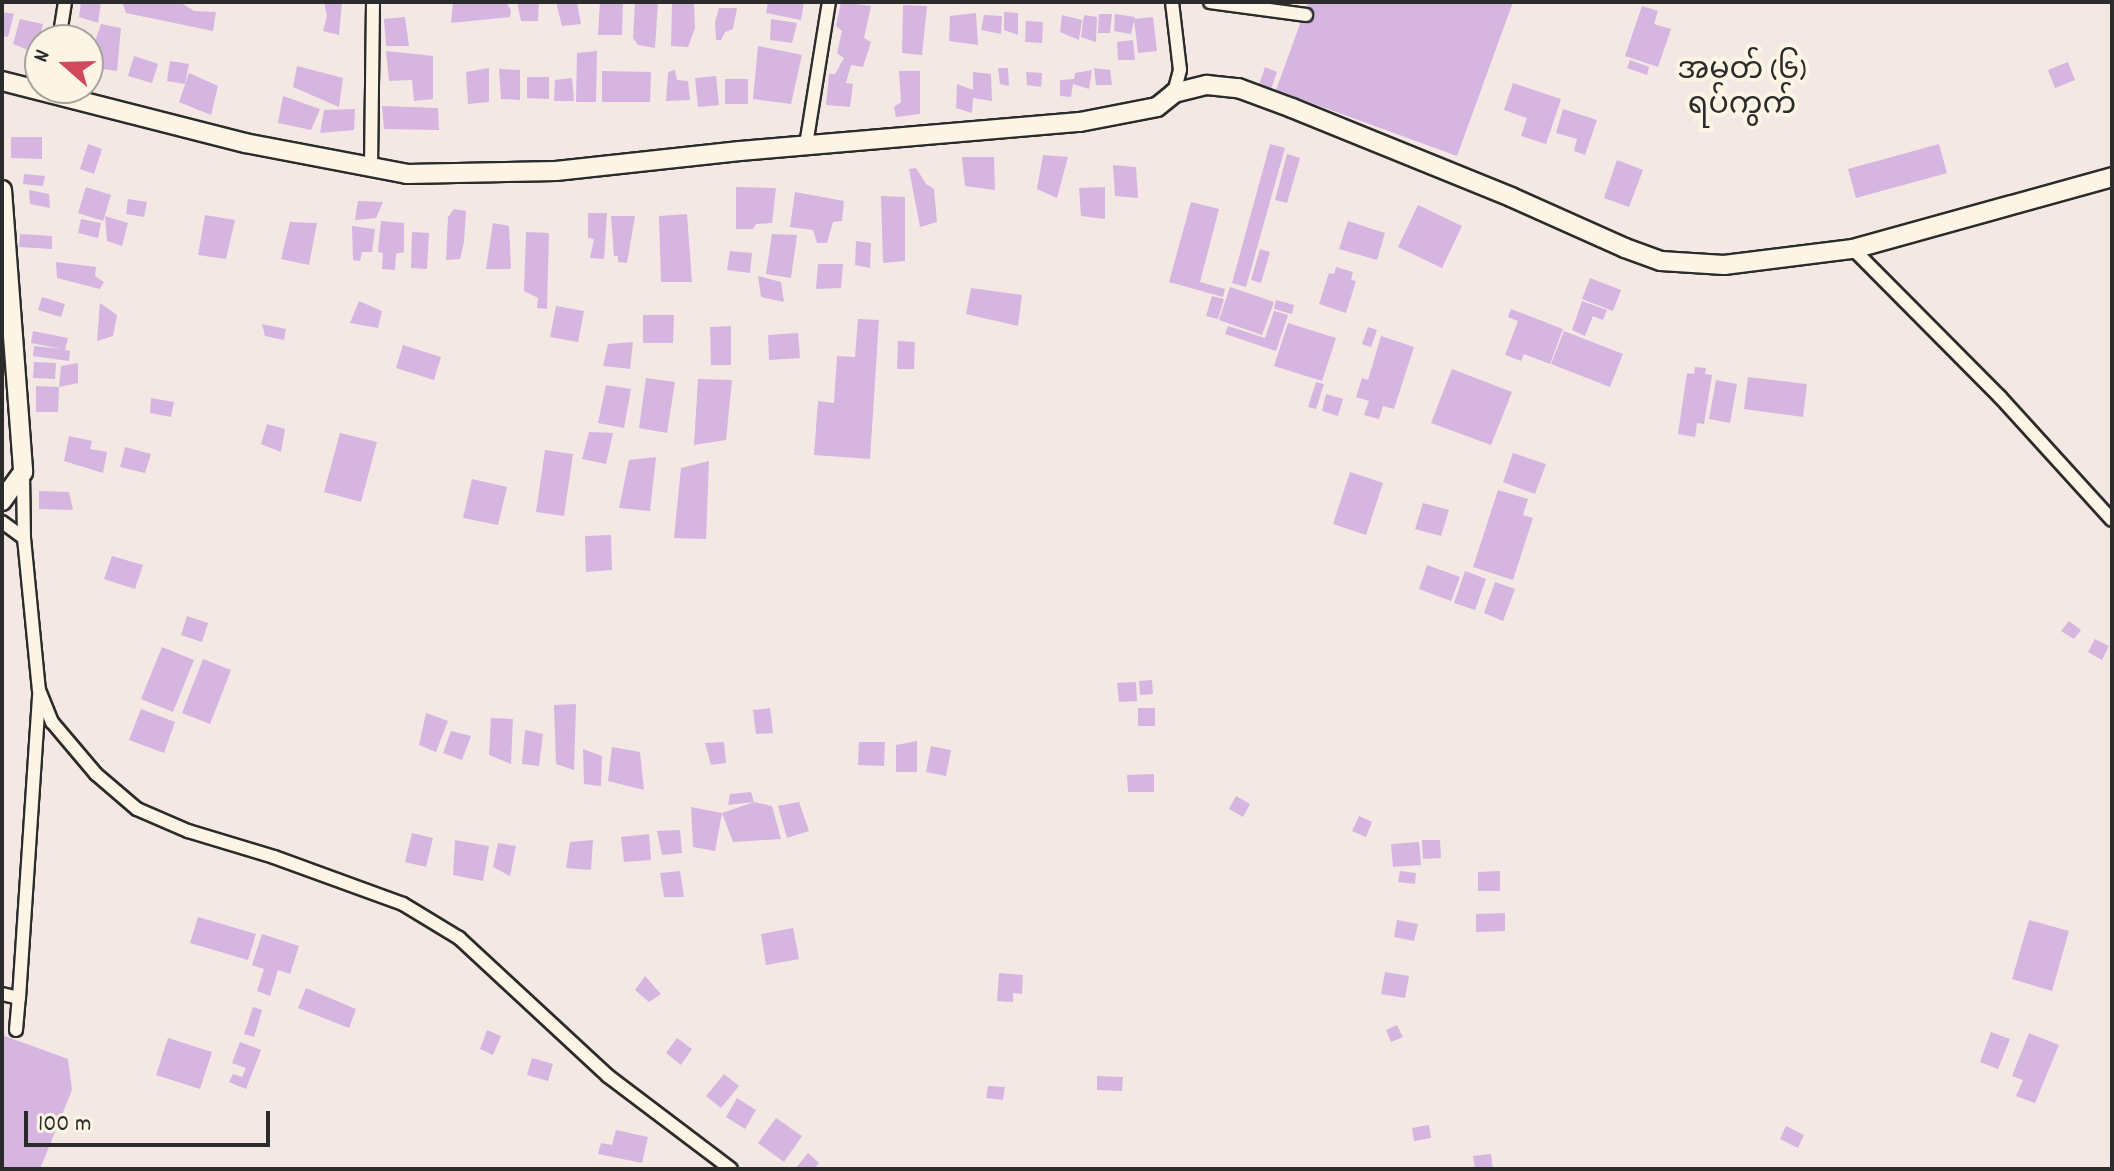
<!DOCTYPE html>
<meta charset="utf-8">
<style>
body{margin:0}
#map{position:relative;width:2114px;height:1171px;overflow:hidden;background:#f4e8e4;font-family:Dekko,"Noto Sans Myanmar",sans-serif}
div>[style]{position:absolute}
.building>*{inset:0;background:#d6b5e1}
.roads{filter:drop-shadow(2px 0 #2b2b2b) drop-shadow(-2px 0 #2b2b2b) drop-shadow(0 2px #2b2b2b) drop-shadow(0 -2px #2b2b2b)}
.street>*{height:12px;margin:-6px;padding:0 6px;transform-origin:6px;border-radius:6px;background:#fcf5e5}
.secondary>*{height:18px;margin:-9px;padding:0 9px;transform-origin:9px;border-radius:9px;background:#fcf5e5}
span{translate:-50% -50%;white-space:nowrap;text-align:center;line-height:1.15;-webkit-text-stroke:8px #fcf5e5;paint-order:stroke}
.quarter-label{font-size:30px;color:#2b2b2b}
.frame{position:absolute;inset:0;border:4px solid #2b2b2b;pointer-events:none}
.north{position:absolute;left:24px;top:24px;width:80px;height:80px;box-sizing:border-box;background:#fcf5e5;border:2px solid #a8a49b;border-radius:50%;rotate:290deg;font-size:22px;font-weight:700;line-height:32px;text-align:center;color:#2b2b2b}
.north::after{content:'';display:block;margin:auto;width:28px;height:36px;background:#d1495b;clip-path:polygon(50% 0,100% 100%,50% 72%,0 100%)}
.scale{position:absolute;left:24px;top:1111px;width:246px;height:36px;box-sizing:border-box;border:4px solid #2b2b2b;border-top:0;padding-left:10px;font-size:24px;line-height:28px;white-space:nowrap;color:#2b2b2b;-webkit-text-stroke:6px #fcf5e5;paint-order:stroke}
</style>
<div id="map">
<div class="building">
<div style="clip-path:polygon(81px 2px,101px 2px,98px 23px,79px 17px)"></div>
<div style="clip-path:polygon(122px 2px,180px 2px,194px 11px,216px 12px,213px 31px,126px 13px)"></div>
<div style="clip-path:polygon(324px 2px,342px 2px,339px 35px,323px 31px,327px 16px)"></div>
<div style="clip-path:polygon(453px 2px,506px 2px,511px 10px,510px 17px,451px 23px)"></div>
<div style="clip-path:polygon(517px 2px,539px 2px,538px 21px,521px 21px)"></div>
<div style="clip-path:polygon(556px 2px,577px 2px,581px 24px,562px 26px)"></div>
<div style="clip-path:polygon(600px 2px,623px 2px,622px 35px,598px 35px)"></div>
<div style="clip-path:polygon(635px 2px,658px 2px,655px 48px,638px 45px,633px 38px)"></div>
<div style="clip-path:polygon(672px 2px,694px 3px,695px 28px,688px 47px,671px 46px)"></div>
<div style="clip-path:polygon(768px 2px,804px 2px,801px 20px,766px 13px)"></div>
<div style="clip-path:polygon(841px 2px,871px 6px,864px 38px,871px 42px,863px 67px,851px 65px,846px 83px,853px 84px,850px 107px,826px 105px,829px 74px,835px 74px,844px 58px,837px 53px,842px 31px,836px 26px)"></div>
<div style="clip-path:polygon(1308px 2px,1513px 2px,1457px 156px,1276px 90px)"></div>
<div style="clip-path:polygon(903px 5px,927px 6px,922px 55px,902px 53px)"></div>
<div style="clip-path:polygon(1642px 6px,1658px 11px,1654px 24px,1671px 29px,1658px 67px,1625px 56px)"></div>
<div style="clip-path:polygon(719px 8px,737px 8px,733px 29px,725px 32px,721px 40px,716px 40px,715px 22px)"></div>
<div style="clip-path:polygon(2px 12px,14px 14px,8px 37px,2px 36px)"></div>
<div style="clip-path:polygon(1004px 12px,1018px 13px,1018px 35px,1004px 30px)"></div>
<div style="clip-path:polygon(976px 13px,978px 45px,949px 41px,950px 16px)"></div>
<div style="clip-path:polygon(1099px 14px,1112px 14px,1110px 33px,1098px 33px)"></div>
<div style="clip-path:polygon(1115px 14px,1135px 17px,1131px 34px,1114px 31px)"></div>
<div style="clip-path:polygon(984px 15px,1002px 16px,1001px 34px,981px 30px)"></div>
<div style="clip-path:polygon(1062px 15px,1082px 20px,1079px 40px,1060px 32px)"></div>
<div style="clip-path:polygon(1084px 15px,1097px 17px,1096px 42px,1081px 37px)"></div>
<div style="clip-path:polygon(405px 17px,409px 46px,386px 46px,384px 19px)"></div>
<div style="clip-path:polygon(1153px 17px,1157px 51px,1138px 53px,1134px 19px)"></div>
<div style="clip-path:polygon(20px 19px,43px 24px,36px 53px,13px 44px)"></div>
<div style="clip-path:polygon(771px 19px,797px 23px,792px 43px,770px 40px)"></div>
<div style="clip-path:polygon(1026px 21px,1043px 22px,1042px 43px,1025px 42px)"></div>
<div style="clip-path:polygon(101px 24px,121px 28px,117px 71px,88px 67px,88px 43px,94px 44px)"></div>
<div style="clip-path:polygon(1133px 40px,1135px 60px,1118px 60px,1117px 42px)"></div>
<div style="clip-path:polygon(758px 46px,802px 55px,791px 104px,753px 99px)"></div>
<div style="clip-path:polygon(386px 51px,433px 56px,433px 99px,414px 101px,412px 80px,389px 81px)"></div>
<div style="clip-path:polygon(597px 51px,596px 102px,576px 102px,577px 53px)"></div>
<div style="clip-path:polygon(134px 56px,158px 64px,152px 83px,128px 76px)"></div>
<div style="clip-path:polygon(1630px 60px,1649px 67px,1647px 75px,1627px 68px)"></div>
<div style="clip-path:polygon(170px 61px,189px 64px,185px 84px,167px 81px)"></div>
<div style="clip-path:polygon(2068px 62px,2075px 80px,2055px 88px,2048px 70px)"></div>
<div style="clip-path:polygon(297px 66px,343px 78px,339px 107px,293px 87px)"></div>
<div style="clip-path:polygon(1265px 67px,1277px 72px,1271px 89px,1259px 85px)"></div>
<div style="clip-path:polygon(489px 68px,489px 102px,468px 104px,466px 72px)"></div>
<div style="clip-path:polygon(998px 68px,1008px 68px,1009px 86px,1000px 84px)"></div>
<div style="clip-path:polygon(1094px 68px,1110px 70px,1112px 85px,1096px 85px)"></div>
<div style="clip-path:polygon(499px 69px,520px 70px,520px 100px,501px 99px)"></div>
<div style="clip-path:polygon(675px 70px,677px 80px,688px 81px,690px 100px,666px 101px,668px 72px)"></div>
<div style="clip-path:polygon(1092px 70px,1089px 89px,1073px 84px,1071px 97px,1060px 96px,1060px 80px,1074px 79px,1075px 73px)"></div>
<div style="clip-path:polygon(602px 71px,651px 72px,650px 102px,602px 102px)"></div>
<div style="clip-path:polygon(899px 71px,920px 71px,920px 114px,896px 117px,894px 107px,901px 102px)"></div>
<div style="clip-path:polygon(973px 72px,991px 74px,992px 101px,973px 98px,972px 113px,956px 108px,957px 84px,973px 90px)"></div>
<div style="clip-path:polygon(1026px 72px,1042px 73px,1041px 87px,1027px 85px)"></div>
<div style="clip-path:polygon(189px 73px,218px 86px,211px 115px,179px 102px)"></div>
<div style="clip-path:polygon(716px 76px,719px 105px,698px 107px,695px 78px)"></div>
<div style="clip-path:polygon(527px 77px,549px 77px,549px 99px,527px 98px)"></div>
<div style="clip-path:polygon(572px 78px,574px 101px,554px 101px,555px 80px)"></div>
<div style="clip-path:polygon(725px 79px,748px 79px,748px 104px,725px 104px)"></div>
<div style="clip-path:polygon(1513px 83px,1561px 99px,1546px 144px,1521px 136px,1527px 118px,1504px 110px)"></div>
<div style="clip-path:polygon(283px 96px,320px 109px,311px 130px,278px 123px)"></div>
<div style="clip-path:polygon(382px 106px,438px 108px,439px 130px,384px 129px)"></div>
<div style="clip-path:polygon(355px 109px,354px 130px,320px 133px,324px 110px)"></div>
<div style="clip-path:polygon(1563px 109px,1597px 120px,1585px 155px,1574px 151px,1577px 139px,1556px 133px)"></div>
<div style="clip-path:polygon(11px 137px,42px 137px,42px 159px,11px 158px)"></div>
<div style="clip-path:polygon(88px 144px,102px 149px,94px 174px,80px 169px)"></div>
<div style="clip-path:polygon(1270px 144px,1285px 148px,1246px 287px,1232px 283px)"></div>
<div style="clip-path:polygon(1939px 144px,1947px 173px,1856px 198px,1848px 169px)"></div>
<div style="clip-path:polygon(1287px 154px,1300px 158px,1287px 203px,1275px 200px)"></div>
<div style="clip-path:polygon(1043px 155px,1068px 157px,1057px 198px,1037px 189px)"></div>
<div style="clip-path:polygon(962px 157px,994px 157px,995px 190px,965px 186px)"></div>
<div style="clip-path:polygon(1617px 160px,1643px 170px,1629px 207px,1604px 198px)"></div>
<div style="clip-path:polygon(1113px 165px,1136px 167px,1138px 198px,1115px 196px)"></div>
<div style="clip-path:polygon(916px 168px,926px 184px,934px 189px,937px 222px,920px 227px,909px 169px)"></div>
<div style="clip-path:polygon(24px 174px,45px 176px,43px 186px,23px 184px)"></div>
<div style="clip-path:polygon(86px 187px,111px 195px,103px 221px,78px 213px)"></div>
<div style="clip-path:polygon(736px 187px,776px 188px,772px 223px,756px 224px,753px 229px,736px 229px)"></div>
<div style="clip-path:polygon(1105px 187px,1105px 219px,1081px 216px,1079px 188px)"></div>
<div style="clip-path:polygon(29px 190px,49px 194px,50px 208px,30px 204px)"></div>
<div style="clip-path:polygon(795px 192px,844px 201px,842px 221px,833px 222px,827px 243px,817px 243px,813px 230px,790px 227px)"></div>
<div style="clip-path:polygon(881px 196px,905px 197px,905px 261px,883px 263px)"></div>
<div style="clip-path:polygon(128px 199px,147px 202px,144px 217px,126px 214px)"></div>
<div style="clip-path:polygon(358px 201px,383px 202px,376px 218px,355px 220px)"></div>
<div style="clip-path:polygon(1191px 202px,1219px 209px,1200px 282px,1225px 289px,1223px 297px,1169px 282px)"></div>
<div style="clip-path:polygon(1418px 205px,1462px 226px,1442px 268px,1398px 247px)"></div>
<div style="clip-path:polygon(454px 209px,466px 211px,464px 242px,460px 259px,446px 260px,448px 217px)"></div>
<div style="clip-path:polygon(588px 213px,607px 213px,604px 259px,590px 258px,594px 239px,588px 238px)"></div>
<div style="clip-path:polygon(687px 214px,692px 282px,661px 282px,659px 216px)"></div>
<div style="clip-path:polygon(205px 215px,235px 220px,226px 259px,198px 255px)"></div>
<div style="clip-path:polygon(105px 216px,128px 223px,122px 246px,107px 241px)"></div>
<div style="clip-path:polygon(611px 216px,635px 216px,627px 263px,618px 262px,618px 256px,614px 256px)"></div>
<div style="clip-path:polygon(81px 219px,101px 223px,98px 238px,78px 233px)"></div>
<div style="clip-path:polygon(381px 221px,404px 223px,404px 252px,396px 254px,395px 270px,382px 269px,383px 253px,378px 252px)"></div>
<div style="clip-path:polygon(1348px 221px,1385px 233px,1377px 260px,1339px 249px)"></div>
<div style="clip-path:polygon(290px 222px,317px 223px,309px 265px,281px 259px)"></div>
<div style="clip-path:polygon(493px 223px,509px 226px,511px 269px,486px 269px)"></div>
<div style="clip-path:polygon(352px 226px,375px 229px,372px 252px,362px 252px,360px 261px,353px 260px)"></div>
<div style="clip-path:polygon(412px 232px,429px 233px,427px 269px,411px 268px)"></div>
<div style="clip-path:polygon(526px 232px,549px 233px,547px 309px,537px 308px,538px 298px,524px 291px)"></div>
<div style="clip-path:polygon(20px 234px,52px 236px,52px 249px,19px 247px)"></div>
<div style="clip-path:polygon(772px 234px,797px 235px,791px 278px,766px 274px)"></div>
<div style="clip-path:polygon(856px 241px,871px 243px,870px 268px,855px 265px)"></div>
<div style="clip-path:polygon(1260px 249px,1270px 252px,1261px 283px,1251px 280px)"></div>
<div style="clip-path:polygon(730px 251px,752px 253px,750px 273px,727px 270px)"></div>
<div style="clip-path:polygon(56px 262px,96px 267px,95px 276px,104px 282px,100px 289px,57px 278px)"></div>
<div style="clip-path:polygon(818px 264px,843px 264px,841px 288px,816px 289px)"></div>
<div style="clip-path:polygon(1336px 267px,1353px 272px,1351px 280px,1356px 281px,1346px 313px,1319px 304px,1329px 273px,1334px 274px)"></div>
<div style="clip-path:polygon(758px 276px,781px 282px,784px 302px,761px 297px)"></div>
<div style="clip-path:polygon(1590px 278px,1621px 290px,1613px 311px,1582px 299px)"></div>
<div style="clip-path:polygon(1230px 287px,1274px 302px,1262px 335px,1219px 320px)"></div>
<div style="clip-path:polygon(971px 288px,1022px 295px,1018px 326px,966px 314px)"></div>
<div style="clip-path:polygon(1212px 296px,1224px 299px,1218px 319px,1206px 316px)"></div>
<div style="clip-path:polygon(42px 297px,65px 304px,61px 317px,38px 310px)"></div>
<div style="clip-path:polygon(1276px 300px,1294px 305px,1292px 314px,1274px 309px)"></div>
<div style="clip-path:polygon(359px 301px,382px 311px,378px 328px,350px 323px)"></div>
<div style="clip-path:polygon(1582px 301px,1607px 310px,1603px 320px,1593px 316px,1585px 336px,1572px 330px)"></div>
<div style="clip-path:polygon(100px 303px,117px 315px,113px 336px,97px 341px)"></div>
<div style="clip-path:polygon(556px 306px,584px 311px,578px 342px,550px 337px)"></div>
<div style="clip-path:polygon(1511px 309px,1563px 329px,1550px 364px,1524px 354px,1521px 361px,1505px 355px,1518px 321px,1508px 317px)"></div>
<div style="clip-path:polygon(1274px 311px,1288px 315px,1276px 351px,1225px 334px,1228px 326px,1265px 338px)"></div>
<div style="clip-path:polygon(643px 315px,674px 315px,673px 343px,643px 343px)"></div>
<div style="clip-path:polygon(858px 319px,879px 320px,870px 459px,814px 455px,818px 401px,834px 403px,837px 356px,855px 357px)"></div>
<div style="clip-path:polygon(1288px 323px,1336px 338px,1322px 381px,1274px 366px)"></div>
<div style="clip-path:polygon(262px 324px,286px 329px,284px 340px,265px 336px)"></div>
<div style="clip-path:polygon(731px 326px,731px 365px,711px 365px,710px 327px)"></div>
<div style="clip-path:polygon(1368px 327px,1377px 330px,1371px 347px,1362px 344px)"></div>
<div style="clip-path:polygon(33px 331px,68px 338px,65px 350px,70px 351px,69px 361px,33px 356px,34px 346px,62px 349px,31px 343px)"></div>
<div style="clip-path:polygon(1564px 331px,1623px 354px,1610px 387px,1551px 364px)"></div>
<div style="clip-path:polygon(798px 333px,800px 358px,769px 360px,768px 335px)"></div>
<div style="clip-path:polygon(1381px 336px,1414px 347px,1394px 409px,1383px 406px,1379px 419px,1364px 415px,1369px 401px,1356px 397px,1362px 378px,1368px 380px)"></div>
<div style="clip-path:polygon(898px 341px,915px 342px,914px 369px,897px 369px)"></div>
<div style="clip-path:polygon(633px 342px,630px 369px,603px 366px,608px 344px)"></div>
<div style="clip-path:polygon(403px 345px,441px 357px,434px 380px,396px 368px)"></div>
<div style="clip-path:polygon(34px 362px,56px 363px,55px 379px,33px 378px)"></div>
<div style="clip-path:polygon(78px 363px,78px 383px,59px 387px,61px 366px)"></div>
<div style="clip-path:polygon(1695px 367px,1706px 368px,1705px 374px,1712px 375px,1704px 424px,1697px 423px,1695px 437px,1678px 434px,1687px 373px,1694px 374px)"></div>
<div style="clip-path:polygon(1452px 369px,1512px 392px,1491px 445px,1431px 423px)"></div>
<div style="clip-path:polygon(1748px 377px,1807px 384px,1803px 417px,1744px 409px)"></div>
<div style="clip-path:polygon(646px 378px,675px 382px,667px 433px,639px 428px)"></div>
<div style="clip-path:polygon(698px 379px,732px 380px,726px 440px,694px 445px)"></div>
<div style="clip-path:polygon(1716px 380px,1737px 384px,1730px 423px,1709px 419px)"></div>
<div style="clip-path:polygon(1316px 382px,1324px 384px,1316px 409px,1308px 407px)"></div>
<div style="clip-path:polygon(606px 385px,631px 389px,624px 428px,598px 423px)"></div>
<div style="clip-path:polygon(36px 386px,59px 387px,58px 412px,36px 412px)"></div>
<div style="clip-path:polygon(1326px 394px,1343px 399px,1338px 416px,1322px 411px)"></div>
<div style="clip-path:polygon(151px 398px,174px 402px,171px 417px,150px 413px)"></div>
<div style="clip-path:polygon(267px 424px,285px 429px,281px 452px,261px 444px)"></div>
<div style="clip-path:polygon(589px 432px,613px 433px,606px 464px,582px 459px)"></div>
<div style="clip-path:polygon(340px 433px,377px 442px,361px 502px,324px 492px)"></div>
<div style="clip-path:polygon(69px 436px,92px 441px,90px 449px,107px 452px,103px 473px,64px 461px)"></div>
<div style="clip-path:polygon(125px 447px,151px 454px,145px 473px,120px 467px)"></div>
<div style="clip-path:polygon(545px 450px,573px 454px,564px 516px,536px 512px)"></div>
<div style="clip-path:polygon(1513px 453px,1546px 464px,1535px 494px,1503px 482px)"></div>
<div style="clip-path:polygon(656px 457px,650px 511px,619px 508px,629px 460px)"></div>
<div style="clip-path:polygon(709px 461px,706px 539px,674px 538px,681px 468px)"></div>
<div style="clip-path:polygon(1350px 472px,1383px 483px,1366px 535px,1333px 524px)"></div>
<div style="clip-path:polygon(472px 479px,507px 487px,498px 525px,463px 518px)"></div>
<div style="clip-path:polygon(1498px 490px,1528px 499px,1523px 515px,1533px 518px,1513px 580px,1473px 567px)"></div>
<div style="clip-path:polygon(39px 491px,69px 492px,73px 510px,39px 509px)"></div>
<div style="clip-path:polygon(1423px 503px,1449px 510px,1441px 536px,1415px 529px)"></div>
<div style="clip-path:polygon(611px 535px,612px 570px,586px 572px,585px 536px)"></div>
<div style="clip-path:polygon(112px 556px,143px 565px,135px 589px,104px 579px)"></div>
<div style="clip-path:polygon(1427px 565px,1460px 577px,1451px 601px,1419px 589px)"></div>
<div style="clip-path:polygon(1465px 571px,1486px 579px,1475px 610px,1454px 603px)"></div>
<div style="clip-path:polygon(1495px 582px,1515px 589px,1503px 621px,1484px 613px)"></div>
<div style="clip-path:polygon(187px 616px,208px 623px,202px 642px,181px 635px)"></div>
<div style="clip-path:polygon(2069px 621px,2081px 630px,2074px 639px,2061px 631px)"></div>
<div style="clip-path:polygon(2095px 639px,2109px 646px,2102px 660px,2088px 652px)"></div>
<div style="clip-path:polygon(162px 647px,194px 660px,173px 712px,141px 699px)"></div>
<div style="clip-path:polygon(203px 659px,231px 670px,210px 724px,182px 713px)"></div>
<div style="clip-path:polygon(1152px 680px,1153px 694px,1140px 695px,1139px 681px)"></div>
<div style="clip-path:polygon(1136px 682px,1137px 701px,1119px 702px,1117px 683px)"></div>
<div style="clip-path:polygon(576px 704px,574px 770px,556px 764px,554px 705px)"></div>
<div style="clip-path:polygon(770px 708px,773px 733px,756px 734px,753px 710px)"></div>
<div style="clip-path:polygon(1138px 708px,1155px 708px,1155px 726px,1138px 726px)"></div>
<div style="clip-path:polygon(141px 709px,175px 722px,164px 753px,129px 740px)"></div>
<div style="clip-path:polygon(426px 713px,448px 721px,436px 752px,419px 745px)"></div>
<div style="clip-path:polygon(491px 718px,513px 719px,511px 764px,489px 755px)"></div>
<div style="clip-path:polygon(525px 730px,543px 734px,539px 766px,522px 764px)"></div>
<div style="clip-path:polygon(451px 731px,471px 736px,462px 760px,443px 753px)"></div>
<div style="clip-path:polygon(917px 741px,917px 772px,896px 772px,896px 745px)"></div>
<div style="clip-path:polygon(724px 742px,726px 763px,711px 765px,705px 743px)"></div>
<div style="clip-path:polygon(859px 742px,885px 742px,884px 766px,858px 765px)"></div>
<div style="clip-path:polygon(931px 746px,951px 750px,946px 776px,926px 772px)"></div>
<div style="clip-path:polygon(612px 747px,640px 752px,644px 790px,608px 781px)"></div>
<div style="clip-path:polygon(583px 749px,602px 756px,601px 786px,584px 784px)"></div>
<div style="clip-path:polygon(1154px 774px,1154px 792px,1128px 792px,1127px 775px)"></div>
<div style="clip-path:polygon(751px 792px,754px 802px,728px 805px,730px 794px)"></div>
<div style="clip-path:polygon(1236px 796px,1250px 804px,1243px 817px,1229px 809px)"></div>
<div style="clip-path:polygon(754px 802px,772px 806px,781px 839px,733px 842px,722px 813px)"></div>
<div style="clip-path:polygon(799px 802px,809px 831px,787px 838px,778px 806px)"></div>
<div style="clip-path:polygon(691px 807px,722px 813px,715px 851px,693px 847px)"></div>
<div style="clip-path:polygon(1359px 816px,1372px 822px,1366px 837px,1352px 831px)"></div>
<div style="clip-path:polygon(680px 830px,682px 853px,662px 855px,657px 831px)"></div>
<div style="clip-path:polygon(412px 833px,433px 838px,426px 867px,405px 862px)"></div>
<div style="clip-path:polygon(649px 834px,651px 860px,624px 862px,621px 837px)"></div>
<div style="clip-path:polygon(455px 840px,489px 846px,483px 881px,453px 875px)"></div>
<div style="clip-path:polygon(593px 840px,591px 870px,566px 868px,570px 842px)"></div>
<div style="clip-path:polygon(1422px 840px,1440px 840px,1441px 858px,1423px 859px)"></div>
<div style="clip-path:polygon(1419px 842px,1421px 865px,1393px 867px,1391px 844px)"></div>
<div style="clip-path:polygon(498px 843px,516px 846px,510px 876px,493px 867px)"></div>
<div style="clip-path:polygon(680px 871px,684px 897px,664px 897px,660px 873px)"></div>
<div style="clip-path:polygon(1400px 871px,1416px 873px,1415px 884px,1398px 882px)"></div>
<div style="clip-path:polygon(1500px 871px,1500px 891px,1478px 891px,1478px 872px)"></div>
<div style="clip-path:polygon(1505px 913px,1505px 931px,1476px 932px,1476px 914px)"></div>
<div style="clip-path:polygon(198px 917px,256px 934px,248px 960px,190px 943px)"></div>
<div style="clip-path:polygon(1397px 920px,1418px 924px,1414px 941px,1394px 937px)"></div>
<div style="clip-path:polygon(2029px 920px,2069px 931px,2052px 991px,2012px 979px)"></div>
<div style="clip-path:polygon(793px 928px,799px 959px,766px 965px,761px 934px)"></div>
<div style="clip-path:polygon(262px 934px,299px 946px,290px 974px,278px 970px,270px 996px,257px 991px,264px 969px,252px 965px)"></div>
<div style="clip-path:polygon(1385px 972px,1409px 976px,1405px 998px,1381px 994px)"></div>
<div style="clip-path:polygon(999px 973px,1023px 975px,1022px 994px,1013px 993px,1013px 1002px,997px 1001px)"></div>
<div style="clip-path:polygon(645px 976px,661px 994px,649px 1002px,635px 990px)"></div>
<div style="clip-path:polygon(306px 988px,356px 1009px,349px 1028px,298px 1008px)"></div>
<div style="clip-path:polygon(253px 1007px,262px 1010px,254px 1037px,244px 1034px)"></div>
<div style="clip-path:polygon(1397px 1025px,1403px 1037px,1391px 1042px,1386px 1030px)"></div>
<div style="clip-path:polygon(487px 1030px,501px 1036px,493px 1055px,480px 1049px)"></div>
<div style="clip-path:polygon(1991px 1032px,2010px 1039px,1998px 1069px,1980px 1062px)"></div>
<div style="clip-path:polygon(2029px 1033px,2059px 1045px,2035px 1103px,2016px 1096px,2023px 1080px,2012px 1076px)"></div>
<div style="clip-path:polygon(2px 1035px,68px 1059px,72px 1090px,40px 1169px,2px 1169px)"></div>
<div style="clip-path:polygon(168px 1038px,212px 1052px,200px 1089px,156px 1075px)"></div>
<div style="clip-path:polygon(677px 1038px,692px 1049px,681px 1065px,666px 1053px)"></div>
<div style="clip-path:polygon(240px 1042px,261px 1050px,246px 1089px,229px 1082px,233px 1074px,242px 1077px,246px 1068px,232px 1063px)"></div>
<div style="clip-path:polygon(532px 1058px,553px 1064px,548px 1081px,527px 1075px)"></div>
<div style="clip-path:polygon(724px 1074px,739px 1086px,721px 1108px,706px 1096px)"></div>
<div style="clip-path:polygon(1097px 1076px,1123px 1077px,1122px 1091px,1097px 1090px)"></div>
<div style="clip-path:polygon(988px 1086px,1005px 1087px,1003px 1100px,986px 1098px)"></div>
<div style="clip-path:polygon(737px 1098px,756px 1110px,745px 1129px,726px 1117px)"></div>
<div style="clip-path:polygon(776px 1118px,802px 1136px,784px 1162px,758px 1143px)"></div>
<div style="clip-path:polygon(1429px 1125px,1431px 1138px,1414px 1141px,1412px 1128px)"></div>
<div style="clip-path:polygon(1786px 1126px,1804px 1135px,1798px 1148px,1780px 1139px)"></div>
<div style="clip-path:polygon(616px 1130px,648px 1137px,642px 1163px,598px 1154px,601px 1143px,612px 1145px)"></div>
<div style="clip-path:polygon(808px 1153px,819px 1163px,814px 1169px,795px 1169px)"></div>
<div style="clip-path:polygon(1491px 1154px,1493px 1169px,1475px 1169px,1473px 1156px)"></div>
</div>
<div class="roads">
<div class="street">
<div style="left:1172px;top:2px;width:68px;rotate:83.3deg"></div>
<div style="left:1180px;top:70px;width:24px;rotate:105deg"></div>
<div style="left:1210px;top:2px;width:97px;rotate:7.7deg"></div>
<div style="left:59px;top:40px;width:38px;rotate:-81deg"></div>
<div style="left:806px;top:145px;width:145px;rotate:-80.9deg"></div>
<div style="left:371px;top:167px;width:165px;rotate:-89.3deg"></div>
<div style="left:1853px;top:249px;width:209px;rotate:45.2deg"></div>
<div style="left:2000px;top:397px;width:166px;rotate:47.7deg"></div>
<div style="left:2px;top:522px;width:27px;rotate:36deg"></div>
<div style="left:24px;top:538px;width:66px;rotate:-90.9deg"></div>
<div style="left:24px;top:538px;width:153px;rotate:84.4deg"></div>
<div style="left:39px;top:690px;width:35px;rotate:68deg"></div>
<div style="left:52px;top:722px;width:68px;rotate:49.8deg"></div>
<div style="left:96px;top:774px;width:54px;rotate:40.5deg"></div>
<div style="left:137px;top:809px;width:56px;rotate:23.3deg"></div>
<div style="left:188px;top:831px;width:90px;rotate:16.8deg"></div>
<div style="left:274px;top:857px;width:137px;rotate:20deg"></div>
<div style="left:403px;top:904px;width:66px;rotate:31.3deg"></div>
<div style="left:459px;top:938px;width:203px;rotate:42.8deg"></div>
<div style="left:608px;top:1076px;width:154px;rotate:37.1deg"></div>
<div style="left:2px;top:994px;width:17px;rotate:13deg"></div>
<div style="left:19px;top:998px;width:304px;rotate:-86.2deg"></div>
<div style="left:16px;top:1030px;width:32px;rotate:-85deg"></div>
</div>
<div class="secondary">
<div style="left:2px;top:81px;width:251px;rotate:14.3deg"></div>
<div style="left:245px;top:143px;width:165px;rotate:10.8deg"></div>
<div style="left:407px;top:174px;width:149px;rotate:-1.2deg"></div>
<div style="left:556px;top:171px;width:185px;rotate:-6.2deg"></div>
<div style="left:740px;top:151px;width:341px;rotate:-4.9deg"></div>
<div style="left:1080px;top:122px;width:78px;rotate:-11deg"></div>
<div style="left:1157px;top:107px;width:22px;rotate:-39deg"></div>
<div style="left:1174px;top:93px;width:34px;rotate:-14deg"></div>
<div style="left:1207px;top:85px;width:31px;rotate:6deg"></div>
<div style="left:1238px;top:88px;width:58px;rotate:20.3deg"></div>
<div style="left:1292px;top:108px;width:236px;rotate:22.1deg"></div>
<div style="left:1511px;top:197px;width:125px;rotate:24.1deg"></div>
<div style="left:1625px;top:248px;width:38px;rotate:20deg"></div>
<div style="left:1661px;top:261px;width:63px;rotate:3.6deg"></div>
<div style="left:1724px;top:265px;width:130px;rotate:-7.1deg"></div>
<div style="left:1853px;top:249px;width:269px;rotate:-15.5deg"></div>
<div style="left:2px;top:190px;width:283px;rotate:85.7deg"></div>
<div style="left:23px;top:472px;width:36px;rotate:126deg"></div>
</div>
</div>
<div class="quarter-label">
<span style="left:1742px;top:90px">အမှတ် (၆)<br>ရပ်ကွက်</span>
</div>
<div class="frame"></div>
<div class="north">N</div>
<div class="scale">100 m</div>
</div>
